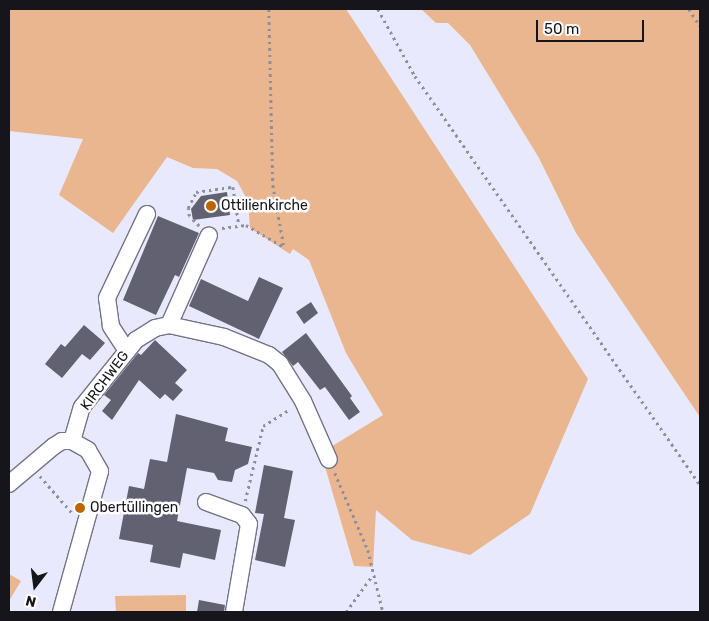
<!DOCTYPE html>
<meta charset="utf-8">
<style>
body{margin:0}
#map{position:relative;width:709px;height:621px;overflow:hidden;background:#e9e9fd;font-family:Rubik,sans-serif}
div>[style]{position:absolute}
.green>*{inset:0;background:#e9b690}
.building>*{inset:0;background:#626172}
.path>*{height:2.5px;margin-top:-1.25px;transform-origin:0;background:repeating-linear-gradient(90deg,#8e8e9c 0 2.5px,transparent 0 6.5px)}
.roads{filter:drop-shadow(1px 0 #747385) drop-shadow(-1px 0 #747385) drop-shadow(0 1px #747385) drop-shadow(0 -1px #747385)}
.minor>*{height:16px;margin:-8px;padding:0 8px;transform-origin:8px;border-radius:8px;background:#fff}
.dots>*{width:14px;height:14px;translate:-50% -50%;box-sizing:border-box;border:2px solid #fff;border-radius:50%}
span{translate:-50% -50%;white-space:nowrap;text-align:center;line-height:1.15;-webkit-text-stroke:5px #fff;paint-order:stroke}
.poi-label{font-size:14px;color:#15151b}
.left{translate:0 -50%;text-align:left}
.street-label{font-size:14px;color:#15151b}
.frame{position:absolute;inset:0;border:10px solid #15151b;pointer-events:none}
.north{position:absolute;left:10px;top:561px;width:50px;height:50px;-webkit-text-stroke:4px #fff;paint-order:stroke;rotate:195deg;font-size:14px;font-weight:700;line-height:20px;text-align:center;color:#15151b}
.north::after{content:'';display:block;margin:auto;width:18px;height:22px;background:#15151b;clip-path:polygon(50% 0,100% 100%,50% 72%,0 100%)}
.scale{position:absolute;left:536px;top:20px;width:108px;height:22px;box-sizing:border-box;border:2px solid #15151b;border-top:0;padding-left:6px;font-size:15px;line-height:18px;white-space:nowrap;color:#15151b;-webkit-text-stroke:4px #fff;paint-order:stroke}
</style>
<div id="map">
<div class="green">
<div style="clip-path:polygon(9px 9px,346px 9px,588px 379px,530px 514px,470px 555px,412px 540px,376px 510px,373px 567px,354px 566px,321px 453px,383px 415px,346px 353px,309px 260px,293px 249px,290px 254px,250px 228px,248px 201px,237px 181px,217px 169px,193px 168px,167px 157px,113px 233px,59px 195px,83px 139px,9px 131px)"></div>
<div style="clip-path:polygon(421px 9px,700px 9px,700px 417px,576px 233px,539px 158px,470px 45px,448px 23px,436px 23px)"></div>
<div style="clip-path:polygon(9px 574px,21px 581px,9px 601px)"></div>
<div style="clip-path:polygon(186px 595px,186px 612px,116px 612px,115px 596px)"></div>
</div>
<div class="building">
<div style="clip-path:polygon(227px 192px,230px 215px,193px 220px,191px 209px,201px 196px)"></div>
<div style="clip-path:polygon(158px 216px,199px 233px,179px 277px,175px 275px,156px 315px,123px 300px)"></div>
<div style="clip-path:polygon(259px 277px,283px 288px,259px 339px,189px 306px,201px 279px,248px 301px)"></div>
<div style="clip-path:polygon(311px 302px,318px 313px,304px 324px,296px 312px)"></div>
<div style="clip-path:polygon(84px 325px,105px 343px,90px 360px,82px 354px,62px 378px,45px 364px,61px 344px,65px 347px)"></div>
<div style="clip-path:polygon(306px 333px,352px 396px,350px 398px,360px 412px,349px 420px,325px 387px,320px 390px,298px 362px,293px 366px,282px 352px)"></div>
<div style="clip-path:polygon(155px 340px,187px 370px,175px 383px,183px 390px,173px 401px,165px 394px,160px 399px,139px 380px,112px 420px,102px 411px,111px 400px,104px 395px,138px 353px,141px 355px)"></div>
<div style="clip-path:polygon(176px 414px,228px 428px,225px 441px,252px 447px,248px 464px,235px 470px,232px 482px,218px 480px,214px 473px,187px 468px,177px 521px,221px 530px,215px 560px,183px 553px,180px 568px,150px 562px,153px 545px,119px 539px,129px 486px,144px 489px,150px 459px,167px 462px)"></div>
<div style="clip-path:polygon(264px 465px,293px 471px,284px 518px,295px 520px,285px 567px,255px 560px,264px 514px,255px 513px)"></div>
<div style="clip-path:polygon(199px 600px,225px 605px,224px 612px,197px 612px)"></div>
</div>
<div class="path">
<div style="left:269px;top:9px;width:176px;rotate:88.7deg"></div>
<div style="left:273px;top:185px;width:63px;rotate:79.9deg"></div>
<div style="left:378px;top:9px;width:77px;rotate:61.1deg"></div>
<div style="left:415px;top:76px;width:498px;rotate:55.1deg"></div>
<div style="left:689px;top:9px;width:20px;rotate:57deg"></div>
<div style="left:199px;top:226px;width:14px;rotate:-135deg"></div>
<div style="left:189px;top:216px;width:8px;rotate:-97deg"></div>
<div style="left:188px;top:208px;width:18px;rotate:-63deg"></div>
<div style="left:196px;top:192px;width:37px;rotate:-8deg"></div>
<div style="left:233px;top:187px;width:37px;rotate:81deg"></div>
<div style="left:222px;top:228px;width:24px;rotate:-7deg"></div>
<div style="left:246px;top:225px;width:44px;rotate:30.1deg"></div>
<div style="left:335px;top:473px;width:84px;rotate:66.8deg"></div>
<div style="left:368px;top:550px;width:64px;rotate:76.4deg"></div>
<div style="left:40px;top:476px;width:50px;rotate:49deg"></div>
<div style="left:245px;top:501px;width:77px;rotate:-76.5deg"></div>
<div style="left:263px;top:426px;width:32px;rotate:-32deg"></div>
<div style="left:346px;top:612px;width:44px;rotate:-54.2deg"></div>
</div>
<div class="roads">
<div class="minor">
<div style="left:169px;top:325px;width:98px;rotate:-66deg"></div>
<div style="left:127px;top:351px;width:30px;rotate:-123deg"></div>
<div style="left:111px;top:326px;width:28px;rotate:-98deg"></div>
<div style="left:107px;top:298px;width:93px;rotate:-64.5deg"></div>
<div style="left:72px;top:441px;width:35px;rotate:-74deg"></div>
<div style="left:82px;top:407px;width:86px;rotate:-51.1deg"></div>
<div style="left:136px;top:340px;width:22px;rotate:-32deg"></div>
<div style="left:155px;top:328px;width:14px;rotate:-12deg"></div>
<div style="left:169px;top:325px;width:56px;rotate:12.3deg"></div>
<div style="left:224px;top:337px;width:48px;rotate:21.8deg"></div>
<div style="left:269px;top:355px;width:14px;rotate:39deg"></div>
<div style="left:280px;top:364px;width:44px;rotate:58.1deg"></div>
<div style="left:303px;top:401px;width:64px;rotate:66.2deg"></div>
<div style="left:9px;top:484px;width:59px;rotate:-40.2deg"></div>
<div style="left:54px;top:446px;width:9px;rotate:-32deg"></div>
<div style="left:62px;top:441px;width:10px"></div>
<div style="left:206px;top:502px;width:38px;rotate:20deg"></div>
<div style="left:242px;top:515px;width:11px;rotate:52deg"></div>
<div style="left:249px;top:524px;width:89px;rotate:99.7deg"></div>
<div style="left:61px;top:612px;width:146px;rotate:-74.5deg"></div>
<div style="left:100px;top:471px;width:24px;rotate:-120deg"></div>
<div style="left:88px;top:450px;width:18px;rotate:-151deg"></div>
</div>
</div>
<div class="dots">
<div style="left:211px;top:206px;background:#bd6500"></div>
<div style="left:80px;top:508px;background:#bd6500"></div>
</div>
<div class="poi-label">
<span class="left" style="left:221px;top:206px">Ottilienkirche</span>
<span class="left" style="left:90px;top:508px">Obertüllingen</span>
</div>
<div class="street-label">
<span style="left:105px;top:381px;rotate:-53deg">KIRCHWEG</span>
</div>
<div class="frame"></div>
<div class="north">N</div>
<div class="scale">50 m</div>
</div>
